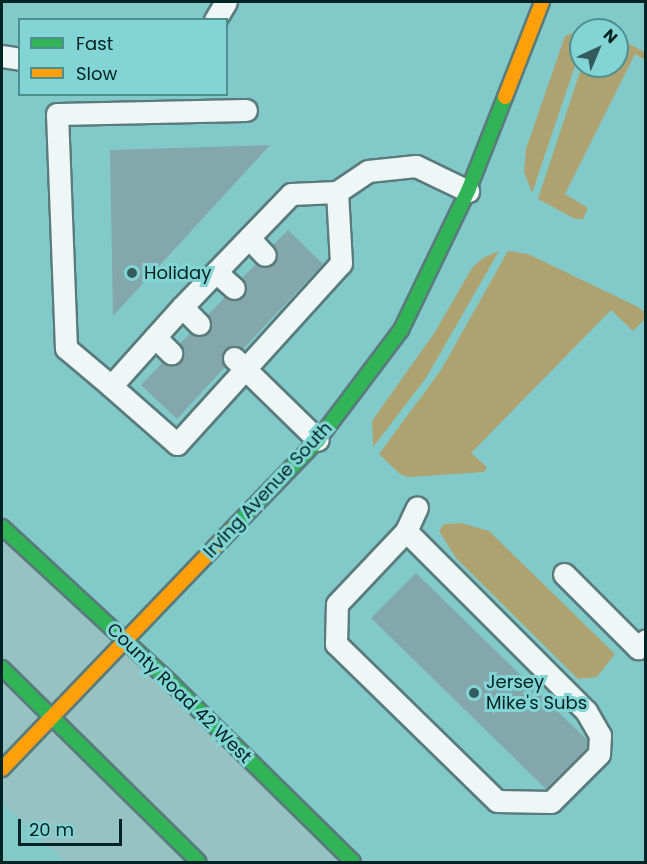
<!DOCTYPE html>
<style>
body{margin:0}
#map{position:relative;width:647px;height:864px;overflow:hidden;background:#96c2c2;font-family:Poppins,sans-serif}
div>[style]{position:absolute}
.built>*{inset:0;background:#82caca}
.green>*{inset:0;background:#aea370}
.building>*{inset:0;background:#84a7ab}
.roads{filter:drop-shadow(2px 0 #5a7b7c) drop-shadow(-2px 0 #5a7b7c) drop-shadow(0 2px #5a7b7c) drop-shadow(0 -2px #5a7b7c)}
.lane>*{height:21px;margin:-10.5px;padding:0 10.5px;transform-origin:10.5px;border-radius:10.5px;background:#eff6f6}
.fast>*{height:14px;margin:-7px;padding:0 7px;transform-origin:7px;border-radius:7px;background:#30b455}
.slow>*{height:14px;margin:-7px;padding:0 7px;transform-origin:7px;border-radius:7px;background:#ff9f0a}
.dots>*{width:16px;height:16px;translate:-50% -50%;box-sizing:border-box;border:3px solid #83d5d5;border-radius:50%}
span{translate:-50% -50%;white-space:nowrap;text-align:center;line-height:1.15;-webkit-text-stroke:6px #83d5d5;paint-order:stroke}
.poi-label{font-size:18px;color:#002323}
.left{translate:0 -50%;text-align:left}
.street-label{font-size:18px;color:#002323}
.frame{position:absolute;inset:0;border:3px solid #002323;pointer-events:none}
.legend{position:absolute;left:18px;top:18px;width:210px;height:78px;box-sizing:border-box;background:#83d5d5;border:2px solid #4f8e8e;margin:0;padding:8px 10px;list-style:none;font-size:18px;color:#002323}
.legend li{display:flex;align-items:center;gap:12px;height:30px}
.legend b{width:30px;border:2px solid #4f8e8e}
.north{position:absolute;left:569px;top:18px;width:60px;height:60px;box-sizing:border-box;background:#83d5d5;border:2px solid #4f8e8e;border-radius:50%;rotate:44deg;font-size:16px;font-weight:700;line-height:24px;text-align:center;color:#002323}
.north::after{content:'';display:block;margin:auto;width:21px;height:27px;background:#345b5b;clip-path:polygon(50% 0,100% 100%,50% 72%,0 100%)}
.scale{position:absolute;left:18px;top:819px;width:104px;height:27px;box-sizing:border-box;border:3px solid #002323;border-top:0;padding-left:8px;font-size:18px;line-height:21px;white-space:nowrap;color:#002323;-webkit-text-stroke:4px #83d5d5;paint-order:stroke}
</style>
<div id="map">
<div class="built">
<div style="clip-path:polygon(evenodd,2px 2px,645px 2px,645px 862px,353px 862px,2px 527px,2px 2px,20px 20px,226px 20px,226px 94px,20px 94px,20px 20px,2px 2px,581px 30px,617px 30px,617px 66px,581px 66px,581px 30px)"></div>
<div style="clip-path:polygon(2px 803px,66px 862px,2px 862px)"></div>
</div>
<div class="green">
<div style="clip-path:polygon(589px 26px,581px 30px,581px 48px,532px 193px,524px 172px,526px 149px,565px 36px)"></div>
<div style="clip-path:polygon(617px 38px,645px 52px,645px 60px,635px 54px,565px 194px,588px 208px,583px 219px,575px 219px,538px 199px,582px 66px,617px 66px)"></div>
<div style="clip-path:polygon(499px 251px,426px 378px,373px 447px,372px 421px,435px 332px,472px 268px,483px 258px)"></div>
<div style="clip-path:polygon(508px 251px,528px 254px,636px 306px,645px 312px,645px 319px,633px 331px,611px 310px,471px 453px,487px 467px,484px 472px,408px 477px,400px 474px,379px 454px,441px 370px)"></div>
<div style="clip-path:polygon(461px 523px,489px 531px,615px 654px,597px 677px,578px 679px,456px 558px,439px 531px,444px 524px)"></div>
</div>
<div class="building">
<div style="clip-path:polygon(270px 145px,193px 229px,113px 316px,110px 150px)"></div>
<div style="clip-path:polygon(288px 230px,323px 264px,243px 349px,231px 346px,225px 350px,222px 361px,225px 367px,177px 419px,141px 385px,163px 362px,174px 365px,180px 362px,183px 350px,180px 344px,190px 333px,202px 336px,208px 333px,211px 321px,208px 315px,225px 297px,232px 301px,243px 297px,247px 290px,242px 278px,256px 264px,267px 267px,274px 264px,277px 253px,273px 245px)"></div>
<div style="clip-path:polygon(416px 573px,587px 740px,587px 748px,546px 789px,371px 618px)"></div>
</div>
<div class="roads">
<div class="lane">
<div style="left:215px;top:20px;width:21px;rotate:-59deg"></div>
<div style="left:2px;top:56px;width:18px;rotate:9deg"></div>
<div style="left:249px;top:238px;width:23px;rotate:47deg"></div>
<div style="left:216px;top:272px;width:24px;rotate:42deg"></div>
<div style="left:182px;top:307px;width:106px;rotate:131.9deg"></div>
<div style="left:111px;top:386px;width:59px;rotate:-139.8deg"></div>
<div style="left:66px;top:348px;width:234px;rotate:-92.2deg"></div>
<div style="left:57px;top:114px;width:189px;rotate:-1.2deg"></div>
<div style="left:199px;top:324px;width:24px;rotate:-135deg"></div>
<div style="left:182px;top:307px;width:157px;rotate:-46deg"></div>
<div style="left:291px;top:194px;width:46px;rotate:-2.5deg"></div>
<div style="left:337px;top:192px;width:37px;rotate:-34deg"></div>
<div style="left:368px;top:171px;width:48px;rotate:-5.9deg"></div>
<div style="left:416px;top:166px;width:58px;rotate:25.7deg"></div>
<div style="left:155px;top:337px;width:23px;rotate:45deg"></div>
<div style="left:234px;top:358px;width:117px;rotate:44.3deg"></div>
<div style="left:111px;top:386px;width:88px;rotate:41.3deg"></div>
<div style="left:177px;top:444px;width:244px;rotate:-47.8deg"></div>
<div style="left:341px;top:263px;width:71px;rotate:-93.2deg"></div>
<div style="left:406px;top:531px;width:255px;rotate:45deg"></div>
<div style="left:586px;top:711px;width:28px;rotate:60deg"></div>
<div style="left:600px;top:735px;width:19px;rotate:93deg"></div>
<div style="left:599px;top:754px;width:68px;rotate:135deg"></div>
<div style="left:551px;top:802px;width:54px;rotate:-178.9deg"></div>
<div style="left:497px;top:801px;width:225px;rotate:-135.7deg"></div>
<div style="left:336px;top:644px;width:40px;rotate:-88.6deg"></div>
<div style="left:337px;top:604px;width:100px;rotate:-46.6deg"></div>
<div style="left:406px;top:531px;width:26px;rotate:-65deg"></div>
<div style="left:564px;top:574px;width:105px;rotate:45deg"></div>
<div style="left:638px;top:648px;width:11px;rotate:-45deg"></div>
</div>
<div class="fast">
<div style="left:2px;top:527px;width:230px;rotate:42.7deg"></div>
<div style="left:171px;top:683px;width:255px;rotate:44.5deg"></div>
<div style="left:232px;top:529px;width:124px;rotate:-46deg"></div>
<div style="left:318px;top:440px;width:138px;rotate:-53deg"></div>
<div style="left:401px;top:330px;width:154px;rotate:-64.3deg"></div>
<div style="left:468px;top:191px;width:101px;rotate:-68.5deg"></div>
<div style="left:2px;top:668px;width:276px;rotate:44.6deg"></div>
</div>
<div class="slow">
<div style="left:505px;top:97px;width:102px;rotate:-68.7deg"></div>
<div style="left:2px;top:769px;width:332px;rotate:-46.2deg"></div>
</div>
</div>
<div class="dots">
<div style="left:132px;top:273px;background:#345b5b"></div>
<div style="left:474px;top:693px;background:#345b5b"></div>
</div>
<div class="poi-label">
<span class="left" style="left:144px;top:273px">Holiday</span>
<span class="left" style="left:486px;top:693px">Jersey<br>Mike's Subs</span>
</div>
<div class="street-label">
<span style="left:268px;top:490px;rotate:-47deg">Irving Avenue South</span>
<span style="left:179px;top:693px;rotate:44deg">County Road 42 West</span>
</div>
<div class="frame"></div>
<ul class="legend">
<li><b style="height:8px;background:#30b455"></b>Fast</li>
<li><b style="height:8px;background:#ff9f0a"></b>Slow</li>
</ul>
<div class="north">N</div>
<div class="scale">20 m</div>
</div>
